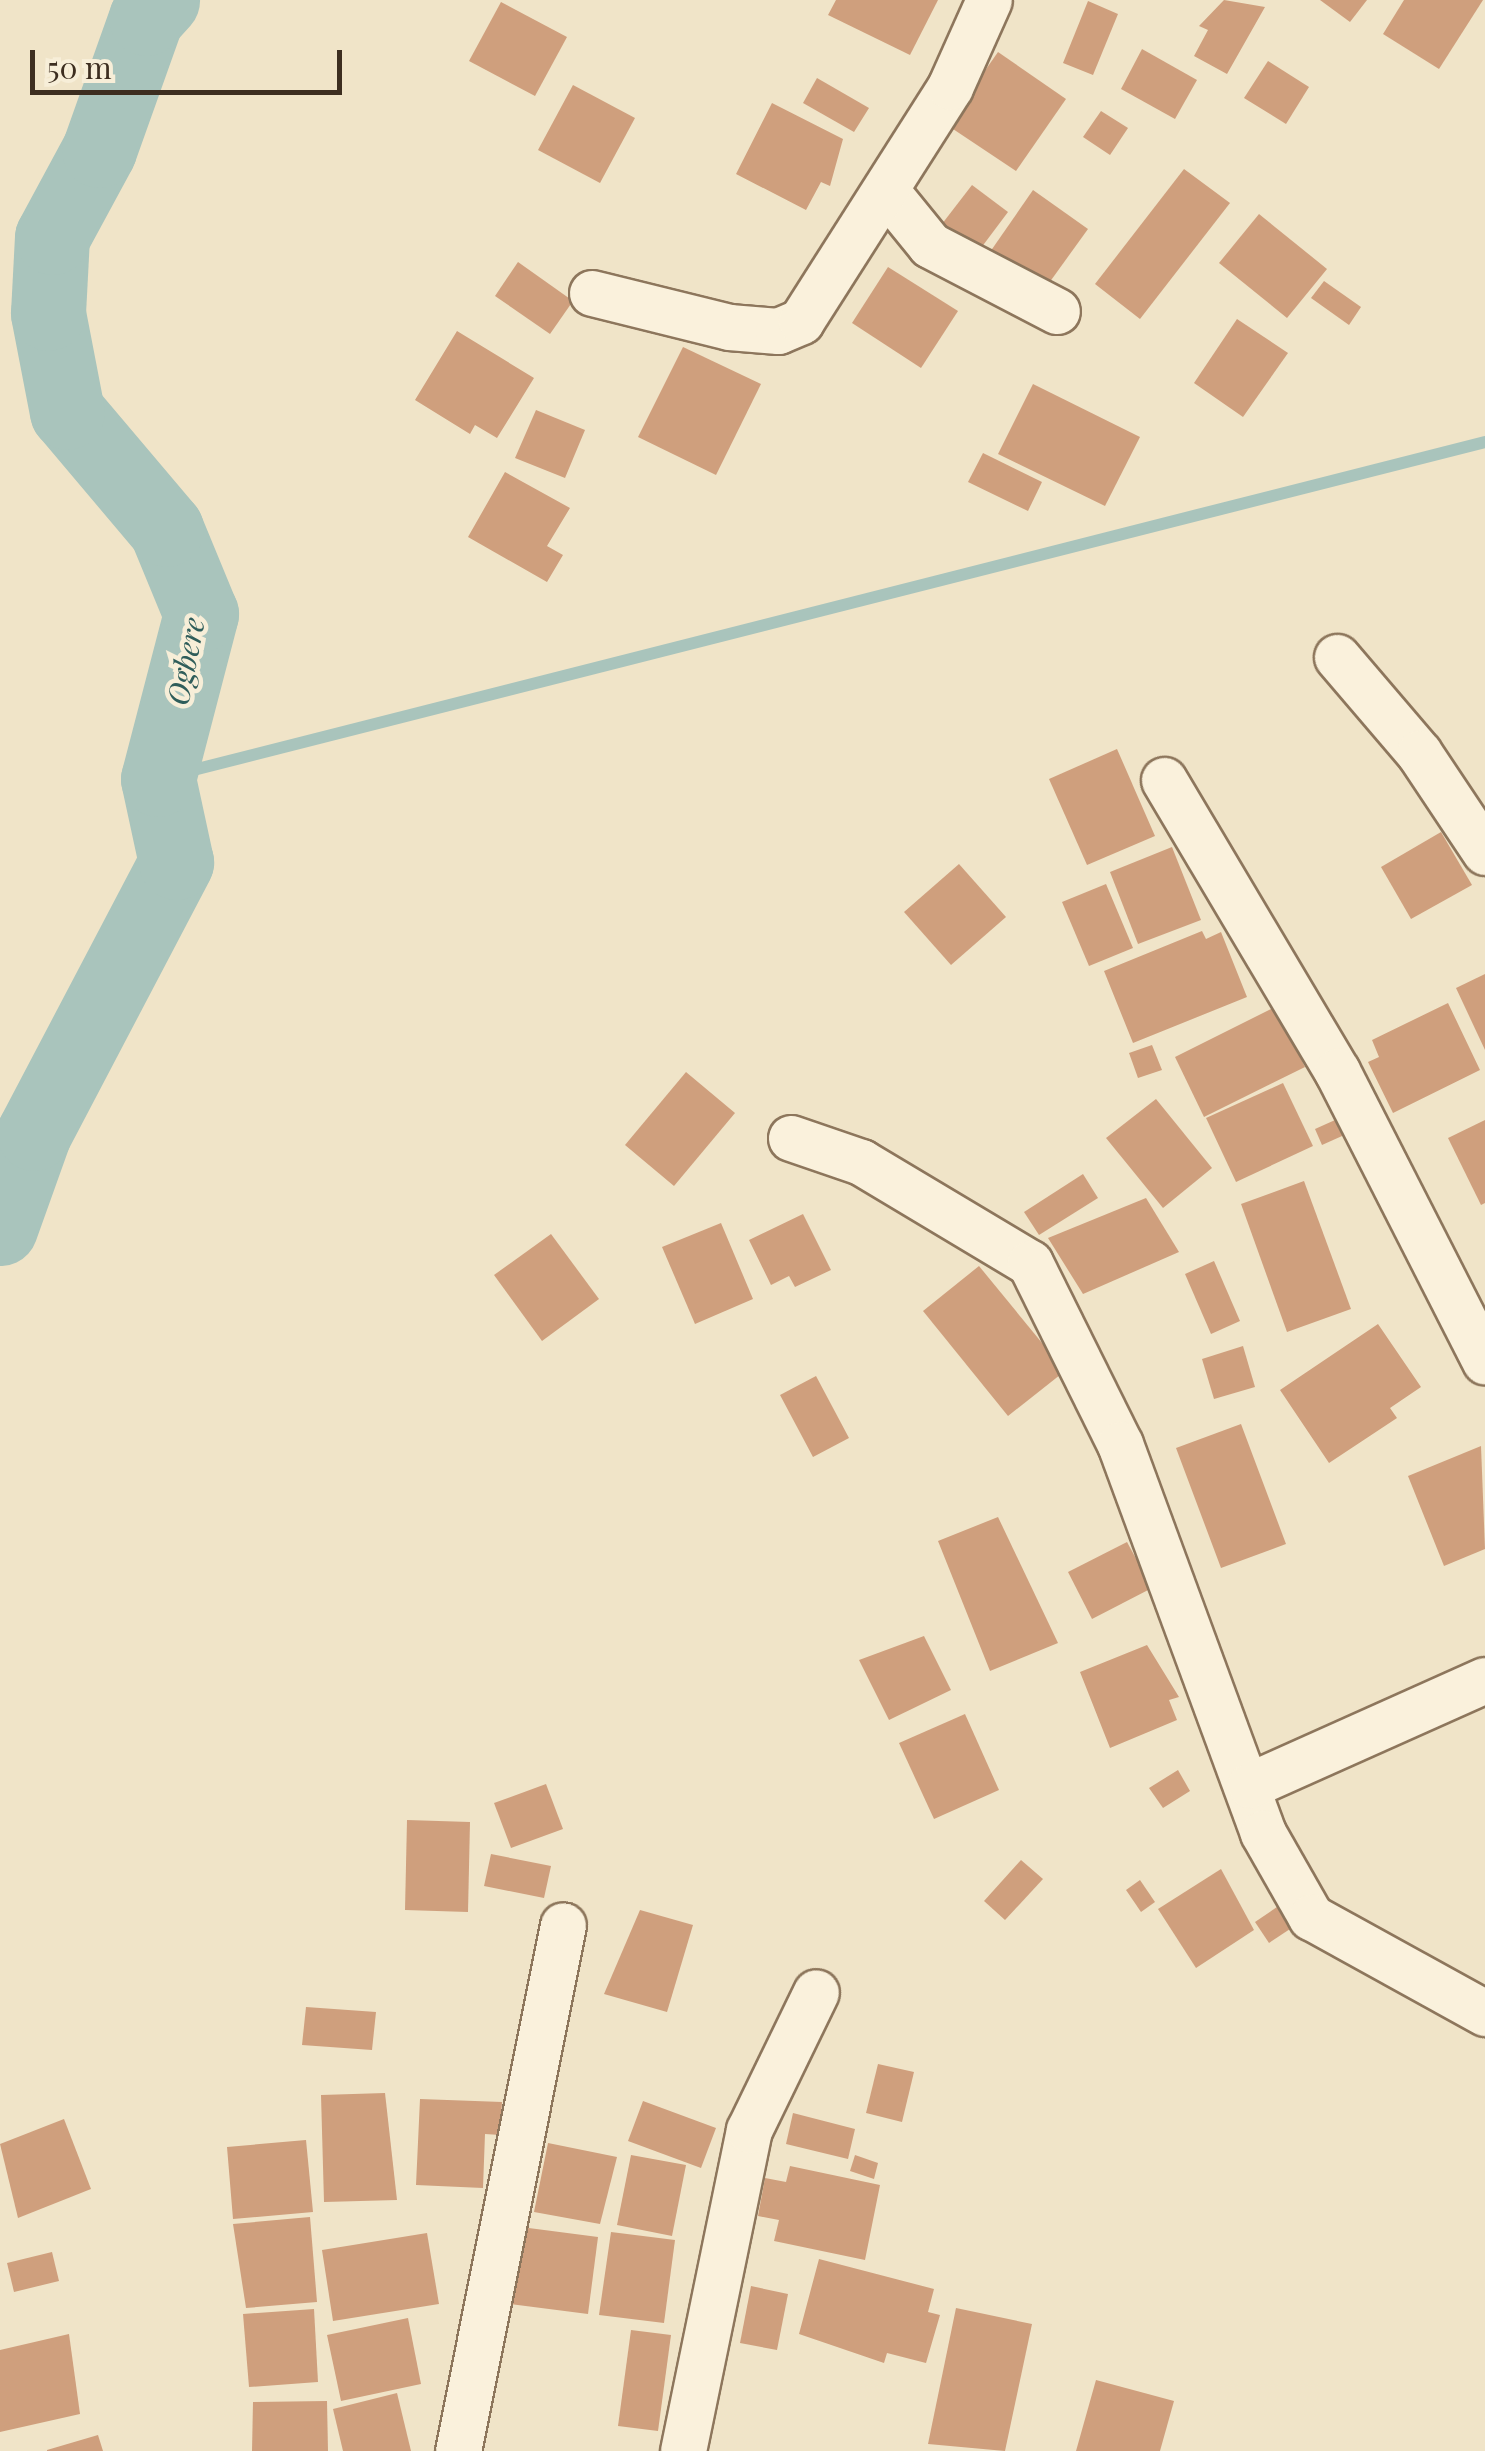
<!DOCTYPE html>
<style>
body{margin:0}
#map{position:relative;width:1485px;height:2451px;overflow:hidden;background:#f0e4c8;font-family:"Playfair Display",serif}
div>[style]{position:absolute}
.stream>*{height:12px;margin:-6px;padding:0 6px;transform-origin:6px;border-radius:6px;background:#a9c4bc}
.river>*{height:75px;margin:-37.5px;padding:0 37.5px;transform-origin:37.5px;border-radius:37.5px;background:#a9c4bc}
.building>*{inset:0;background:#cf9f7d}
.roads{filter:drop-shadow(2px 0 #8d765c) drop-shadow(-2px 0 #8d765c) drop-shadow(0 2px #8d765c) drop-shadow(0 -2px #8d765c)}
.minor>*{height:45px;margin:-22.5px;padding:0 22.5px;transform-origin:22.5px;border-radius:22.5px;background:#faf1dc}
span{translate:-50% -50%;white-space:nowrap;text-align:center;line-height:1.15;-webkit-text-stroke:9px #f7eed8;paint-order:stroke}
.water-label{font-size:30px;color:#2f5d5a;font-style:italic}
.scale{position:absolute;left:30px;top:50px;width:312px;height:45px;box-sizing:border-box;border:5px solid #3d2e20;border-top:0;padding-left:12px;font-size:30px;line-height:35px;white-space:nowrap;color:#3d2e20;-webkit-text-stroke:8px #f7eed8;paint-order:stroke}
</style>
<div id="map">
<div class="stream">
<div style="left:158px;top:779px;width:1369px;rotate:-14.25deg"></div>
</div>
<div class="river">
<div style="left:0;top:1228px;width:101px;rotate:-70.3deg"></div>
<div style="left:34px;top:1133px;width:306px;rotate:-62.3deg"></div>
<div style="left:176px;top:862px;width:85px;rotate:-102.2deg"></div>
<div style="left:158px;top:779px;width:171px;rotate:-75.4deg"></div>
<div style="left:201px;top:614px;width:92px;rotate:-112.4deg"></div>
<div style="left:166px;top:529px;width:153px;rotate:-130.2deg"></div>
<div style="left:67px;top:412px;width:101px;rotate:-100.9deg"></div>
<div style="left:48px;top:313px;width:76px;rotate:-87deg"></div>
<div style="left:52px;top:237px;width:99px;rotate:-61.6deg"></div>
<div style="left:99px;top:150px;width:140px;rotate:-70.4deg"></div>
<div style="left:146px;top:18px;width:24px;rotate:-48deg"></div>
</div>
<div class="building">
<div style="clip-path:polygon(836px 0,938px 0,910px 55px,828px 15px)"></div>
<div style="clip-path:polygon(1224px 0,1265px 7px,1227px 74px,1194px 56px,1208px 30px,1199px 26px)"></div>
<div style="clip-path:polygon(1320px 0,1367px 0,1350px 22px)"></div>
<div style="clip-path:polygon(1404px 0,1483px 0,1439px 69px,1383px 34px)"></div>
<div style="clip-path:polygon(1088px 1px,1118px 14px,1093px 75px,1063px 63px)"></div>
<div style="clip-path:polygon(501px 2px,567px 37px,535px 96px,469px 61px)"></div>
<div style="clip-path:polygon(1142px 49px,1197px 80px,1175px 119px,1121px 89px)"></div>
<div style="clip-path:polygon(998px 52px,1066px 99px,1016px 171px,947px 125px)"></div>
<div style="clip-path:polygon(1268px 61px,1309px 87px,1286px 124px,1244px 98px)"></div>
<div style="clip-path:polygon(817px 78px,869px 108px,854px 132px,803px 103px)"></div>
<div style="clip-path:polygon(573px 85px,635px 118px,600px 183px,538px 150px)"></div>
<div style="clip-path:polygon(772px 103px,843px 139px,830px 186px,821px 182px,806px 210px,736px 174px)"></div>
<div style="clip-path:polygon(1101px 111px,1128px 128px,1110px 155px,1083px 137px)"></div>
<div style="clip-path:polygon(1184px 169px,1230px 203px,1140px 319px,1095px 284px)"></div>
<div style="clip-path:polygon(972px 185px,1008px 212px,972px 260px,935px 233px)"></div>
<div style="clip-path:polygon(1033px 190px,1088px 229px,1044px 290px,990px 252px)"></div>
<div style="clip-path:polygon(1259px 214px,1327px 269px,1287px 318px,1219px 263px)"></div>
<div style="clip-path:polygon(518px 262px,573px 301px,550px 334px,495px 296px)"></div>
<div style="clip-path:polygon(888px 267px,958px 311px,921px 368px,852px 323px)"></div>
<div style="clip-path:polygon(1324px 281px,1361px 307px,1349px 325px,1311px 298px)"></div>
<div style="clip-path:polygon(1237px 319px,1288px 353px,1243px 417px,1194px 383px)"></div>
<div style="clip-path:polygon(457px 331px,534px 378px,497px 438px,475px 425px,470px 434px,415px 400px)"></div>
<div style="clip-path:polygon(683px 347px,761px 384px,716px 475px,638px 437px)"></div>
<div style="clip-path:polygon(1033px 384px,1140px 437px,1105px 506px,998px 454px)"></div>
<div style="clip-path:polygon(536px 410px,585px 430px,565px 478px,515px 458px)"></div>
<div style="clip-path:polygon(983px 453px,1042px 482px,1028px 511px,968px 482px)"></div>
<div style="clip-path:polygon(505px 472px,570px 508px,547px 546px,563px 555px,547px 582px,468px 537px)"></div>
<div style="clip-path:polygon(1117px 749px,1155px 836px,1087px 865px,1049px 779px)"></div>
<div style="clip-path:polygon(1441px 832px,1472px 885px,1411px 919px,1381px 867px)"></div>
<div style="clip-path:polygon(1172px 847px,1201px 920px,1138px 944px,1110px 872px)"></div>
<div style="clip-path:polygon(959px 864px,1006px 917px,951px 965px,904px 912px)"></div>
<div style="clip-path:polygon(1106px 884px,1133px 948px,1089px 966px,1062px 902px)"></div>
<div style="clip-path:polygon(1202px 931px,1206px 939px,1221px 932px,1247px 997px,1133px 1043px,1104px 971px)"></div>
<div style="clip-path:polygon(1485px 974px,1485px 1050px,1456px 988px)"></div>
<div style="clip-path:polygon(1448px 1003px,1480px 1070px,1393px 1113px,1368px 1062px,1379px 1057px,1372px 1040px)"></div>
<div style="clip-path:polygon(1275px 1007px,1305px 1067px,1204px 1117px,1175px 1057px)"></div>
<div style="clip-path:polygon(1152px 1045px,1162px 1070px,1138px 1078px,1129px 1053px)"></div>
<div style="clip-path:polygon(686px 1072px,735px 1113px,674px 1186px,625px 1145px)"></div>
<div style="clip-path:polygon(1283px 1083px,1313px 1146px,1236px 1182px,1206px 1118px)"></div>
<div style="clip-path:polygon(1156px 1099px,1212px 1168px,1163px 1208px,1106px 1138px)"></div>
<div style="clip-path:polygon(1344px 1116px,1351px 1132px,1322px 1145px,1315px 1129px)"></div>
<div style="clip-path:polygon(1485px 1120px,1485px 1203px,1481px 1205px,1448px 1138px)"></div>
<div style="clip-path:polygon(1083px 1174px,1098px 1198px,1039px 1235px,1024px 1212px)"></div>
<div style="clip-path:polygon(1304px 1181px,1351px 1309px,1287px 1332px,1241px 1204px)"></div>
<div style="clip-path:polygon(1146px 1198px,1179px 1252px,1083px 1294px,1048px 1238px)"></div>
<div style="clip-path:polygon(803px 1214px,831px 1270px,795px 1287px,789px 1276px,771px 1285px,749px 1240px)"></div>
<div style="clip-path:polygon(721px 1223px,753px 1299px,695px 1324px,662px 1247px)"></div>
<div style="clip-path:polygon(551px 1234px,599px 1299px,542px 1341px,494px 1275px)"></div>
<div style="clip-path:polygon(1214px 1261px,1240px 1321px,1211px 1334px,1185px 1274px)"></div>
<div style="clip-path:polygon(979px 1266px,1065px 1371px,1008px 1416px,923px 1311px)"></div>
<div style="clip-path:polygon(1378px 1324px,1421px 1387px,1390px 1408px,1397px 1418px,1329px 1463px,1280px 1390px)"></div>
<div style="clip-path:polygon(1243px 1346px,1255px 1387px,1214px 1399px,1202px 1359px)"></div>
<div style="clip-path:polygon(816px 1376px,849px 1438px,813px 1457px,780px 1395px)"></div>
<div style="clip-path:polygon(1241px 1424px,1286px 1544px,1221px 1568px,1176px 1448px)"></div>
<div style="clip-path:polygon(1481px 1446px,1485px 1549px,1444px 1566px,1408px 1476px)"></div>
<div style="clip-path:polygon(998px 1517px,1058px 1643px,990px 1671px,938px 1541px)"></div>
<div style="clip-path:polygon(1127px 1542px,1152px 1588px,1092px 1619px,1068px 1572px)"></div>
<div style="clip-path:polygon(924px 1636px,951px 1690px,889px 1720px,859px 1660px)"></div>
<div style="clip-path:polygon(1147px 1645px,1179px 1697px,1169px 1700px,1177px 1720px,1110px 1748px,1080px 1672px)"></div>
<div style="clip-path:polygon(965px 1714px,999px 1790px,934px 1819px,899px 1743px)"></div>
<div style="clip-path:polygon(1178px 1770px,1190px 1791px,1163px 1808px,1149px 1788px)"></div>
<div style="clip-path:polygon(546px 1784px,563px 1829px,511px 1848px,494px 1803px)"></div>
<div style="clip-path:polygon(407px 1820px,470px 1822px,468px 1912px,405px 1910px)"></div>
<div style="clip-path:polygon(491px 1854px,551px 1866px,544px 1898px,484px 1886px)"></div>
<div style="clip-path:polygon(1021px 1860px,1043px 1879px,1005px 1920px,984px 1901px)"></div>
<div style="clip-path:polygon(1221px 1869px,1254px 1930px,1196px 1968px,1158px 1909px)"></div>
<div style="clip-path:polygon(1140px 1880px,1155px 1902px,1141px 1912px,1126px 1890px)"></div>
<div style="clip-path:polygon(1277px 1907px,1290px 1929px,1269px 1943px,1255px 1922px)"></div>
<div style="clip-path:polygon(640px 1910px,693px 1925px,667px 2012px,604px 1994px)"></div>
<div style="clip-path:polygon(306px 2007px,376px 2012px,372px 2050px,302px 2045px)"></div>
<div style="clip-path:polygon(878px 2064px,914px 2072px,902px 2122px,866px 2113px)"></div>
<div style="clip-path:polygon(385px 2093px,397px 2200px,324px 2202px,321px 2095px)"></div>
<div style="clip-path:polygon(420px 2099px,502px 2102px,500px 2135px,485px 2134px,483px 2188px,416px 2185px)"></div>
<div style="clip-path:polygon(643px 2101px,716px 2128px,701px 2168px,628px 2141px)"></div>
<div style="clip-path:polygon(793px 2113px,855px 2129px,848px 2159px,786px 2144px)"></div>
<div style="clip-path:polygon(64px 2119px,91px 2189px,18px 2218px,0 2144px)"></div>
<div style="clip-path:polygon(306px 2140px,313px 2212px,233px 2219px,227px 2147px)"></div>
<div style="clip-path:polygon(548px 2143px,617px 2157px,600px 2224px,534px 2212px)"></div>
<div style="clip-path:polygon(631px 2155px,686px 2165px,672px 2236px,617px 2225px)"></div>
<div style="clip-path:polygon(855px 2155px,878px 2163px,874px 2179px,850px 2171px)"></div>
<div style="clip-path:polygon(790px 2166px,880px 2185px,865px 2260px,774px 2241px,779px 2220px,758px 2216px,765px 2178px,786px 2182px)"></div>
<div style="clip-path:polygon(310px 2217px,317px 2302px,246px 2308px,233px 2224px)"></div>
<div style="clip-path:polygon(521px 2227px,598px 2237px,588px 2314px,510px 2304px)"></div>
<div style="clip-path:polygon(611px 2232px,675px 2240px,664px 2323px,599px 2315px)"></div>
<div style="clip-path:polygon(427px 2233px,439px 2304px,333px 2321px,322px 2250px)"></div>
<div style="clip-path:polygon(52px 2252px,59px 2281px,14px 2292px,7px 2263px)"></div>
<div style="clip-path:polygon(819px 2259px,934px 2289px,928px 2312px,940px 2315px,926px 2363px,887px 2353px,884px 2363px,799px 2334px)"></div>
<div style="clip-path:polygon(751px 2286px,788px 2294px,777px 2350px,740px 2343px)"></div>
<div style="clip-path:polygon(956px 2308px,1032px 2324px,1005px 2451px,928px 2444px)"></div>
<div style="clip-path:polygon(314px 2309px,318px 2382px,249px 2387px,243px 2314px)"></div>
<div style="clip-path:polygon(408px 2318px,421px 2384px,341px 2401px,327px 2335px)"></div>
<div style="clip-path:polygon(631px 2330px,671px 2335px,658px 2431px,618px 2426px)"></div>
<div style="clip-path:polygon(69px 2334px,80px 2414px,0 2432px,0 2350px)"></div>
<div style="clip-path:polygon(1096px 2380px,1174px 2401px,1160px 2451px,1076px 2451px)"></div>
<div style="clip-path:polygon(397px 2393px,411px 2451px,343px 2451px,333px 2409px)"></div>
<div style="clip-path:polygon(327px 2401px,328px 2451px,252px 2451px,253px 2402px)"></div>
<div style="clip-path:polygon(98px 2435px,103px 2451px,47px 2451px,47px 2450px)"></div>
</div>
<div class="roads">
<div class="minor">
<div style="left:887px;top:192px;width:68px;rotate:50.9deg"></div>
<div style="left:930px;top:245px;width:143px;rotate:27.5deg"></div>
<div style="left:592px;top:293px;width:141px;rotate:13.9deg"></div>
<div style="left:729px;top:327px;width:49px;rotate:4.7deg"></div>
<div style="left:778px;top:331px;width:25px;rotate:-23deg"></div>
<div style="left:801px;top:321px;width:277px;rotate:-57.5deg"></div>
<div style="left:950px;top:87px;width:95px;rotate:-65.9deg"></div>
<div style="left:1337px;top:657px;width:126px;rotate:49.5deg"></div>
<div style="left:1419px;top:753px;width:119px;rotate:56.3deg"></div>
<div style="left:1164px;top:780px;width:339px;rotate:59.3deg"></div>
<div style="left:1337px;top:1071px;width:326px;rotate:63deg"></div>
<div style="left:791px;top:1138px;width:74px;rotate:18.9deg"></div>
<div style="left:861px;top:1162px;width:197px;rotate:30.9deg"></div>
<div style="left:1030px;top:1263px;width:202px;rotate:63.6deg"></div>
<div style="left:1120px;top:1444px;width:414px;rotate:69.8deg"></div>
<div style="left:1263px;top:1833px;width:97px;rotate:60.3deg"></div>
<div style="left:1311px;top:1917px;width:199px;rotate:28.9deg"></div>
<div style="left:1250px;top:1785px;width:257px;rotate:-24.1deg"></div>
<div style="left:458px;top:2451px;width:536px;rotate:-78.71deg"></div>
<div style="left:683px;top:2451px;width:328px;rotate:-78.4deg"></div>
<div style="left:749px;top:2130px;width:153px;rotate:-64.1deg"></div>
</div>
</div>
<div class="water-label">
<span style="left:185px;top:661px;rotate:-79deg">Ogbere</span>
</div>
<div class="scale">50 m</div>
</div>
